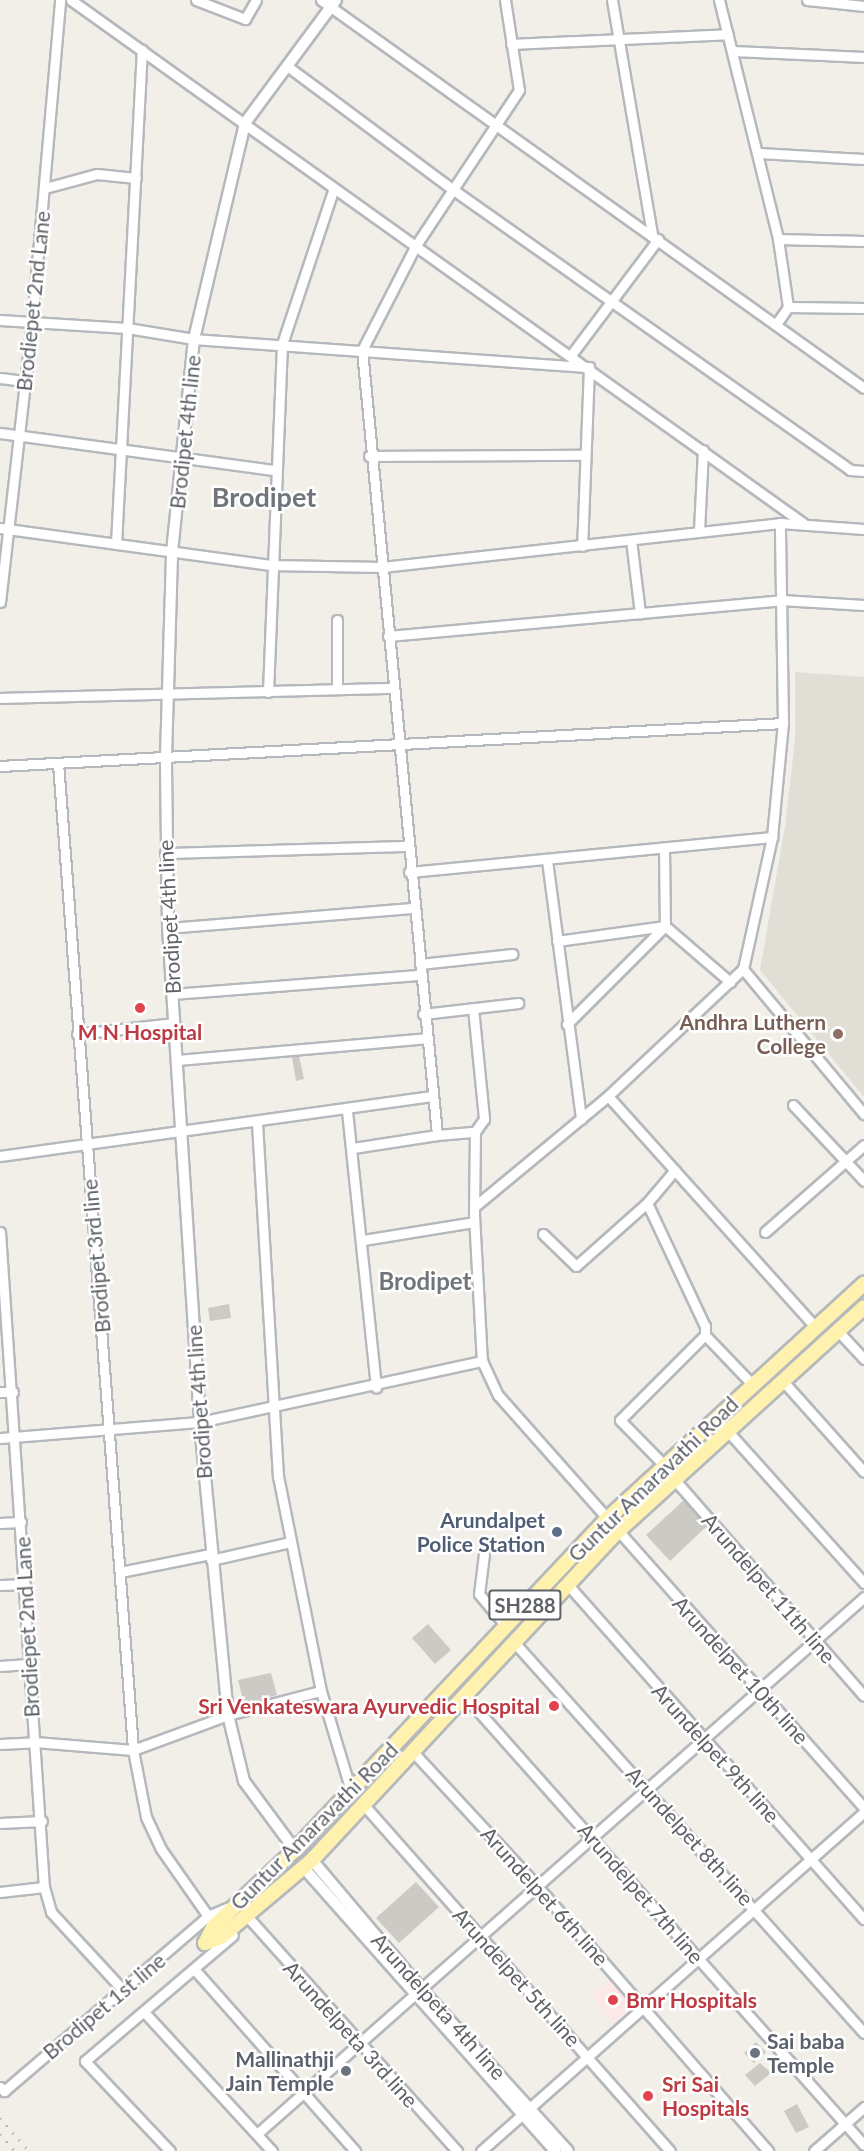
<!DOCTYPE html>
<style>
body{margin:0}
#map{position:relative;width:864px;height:2151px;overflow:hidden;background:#f1efe8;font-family:Lato,sans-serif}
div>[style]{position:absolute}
.education>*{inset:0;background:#e1ded6}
.medical>*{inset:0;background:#fce8e6}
.building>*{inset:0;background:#cccac5}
.roads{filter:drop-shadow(2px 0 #b5b8bc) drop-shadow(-2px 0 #b5b8bc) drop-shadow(0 2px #b5b8bc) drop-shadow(0 -2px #b5b8bc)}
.minor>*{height:9px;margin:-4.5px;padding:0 4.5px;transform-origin:4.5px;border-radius:4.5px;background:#fff}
.tertiary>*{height:10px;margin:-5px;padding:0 5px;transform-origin:5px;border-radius:5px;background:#fff}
.primary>*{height:14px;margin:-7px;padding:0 7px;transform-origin:7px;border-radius:7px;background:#fff2af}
.rail>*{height:3px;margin-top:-1.5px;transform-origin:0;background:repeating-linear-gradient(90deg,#b6b7b8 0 1.5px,transparent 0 9.5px)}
.dots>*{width:16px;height:16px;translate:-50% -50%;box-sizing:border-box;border:3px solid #fff;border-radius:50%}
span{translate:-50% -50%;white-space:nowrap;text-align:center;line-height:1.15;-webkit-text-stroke:5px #fff;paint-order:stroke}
.shield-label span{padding:2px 4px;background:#fff;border:2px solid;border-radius:4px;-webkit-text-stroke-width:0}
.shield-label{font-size:20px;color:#5f6368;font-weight:700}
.street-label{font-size:21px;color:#5f6368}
.education-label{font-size:21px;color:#785e54;font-weight:700}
.right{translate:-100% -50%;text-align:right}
.health-label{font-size:21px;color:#be3a42;font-weight:700}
.left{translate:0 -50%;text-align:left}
.service-label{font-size:21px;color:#4e5e75;font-weight:700}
.worship-label{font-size:21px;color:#5b616d;font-weight:700}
.quarter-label{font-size:24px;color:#70757a;font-weight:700}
.district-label{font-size:27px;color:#70757a;font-weight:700}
</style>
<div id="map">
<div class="education">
<div style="clip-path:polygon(795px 672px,864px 677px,864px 1097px,760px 970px,785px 826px,795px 740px)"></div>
</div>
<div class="medical">
<div style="clip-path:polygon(611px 1978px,634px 2004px,614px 2023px,591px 1996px)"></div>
</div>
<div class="building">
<div style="clip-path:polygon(299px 1056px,304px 1079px,296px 1081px,292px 1057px)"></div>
<div style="clip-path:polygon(229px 1304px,231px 1318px,210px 1321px,208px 1308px)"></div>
<div style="clip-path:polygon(684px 1500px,707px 1526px,670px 1561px,646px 1535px)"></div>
<div style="clip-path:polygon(428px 1624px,451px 1650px,435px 1664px,412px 1638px)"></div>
<div style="clip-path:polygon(271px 1673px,277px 1695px,244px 1704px,238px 1680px)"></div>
<div style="clip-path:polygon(416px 1882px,439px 1907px,399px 1943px,376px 1918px)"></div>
<div style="clip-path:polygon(756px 2042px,766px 2052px,754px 2063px,744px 2053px)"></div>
<div style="clip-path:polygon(760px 2063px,771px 2073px,755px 2086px,745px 2075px)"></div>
<div style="clip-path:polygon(797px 2104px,809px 2127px,796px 2133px,784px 2111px)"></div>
</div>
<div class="roads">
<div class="minor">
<div style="left:71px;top:0;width:900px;rotate:35.55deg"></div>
<div style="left:196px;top:0;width:53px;rotate:21.2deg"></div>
<div style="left:245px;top:19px;width:22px;rotate:-60deg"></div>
<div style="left:321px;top:0;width:667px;rotate:35.55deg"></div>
<div style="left:505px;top:0;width:91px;rotate:81.2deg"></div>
<div style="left:519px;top:90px;width:186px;rotate:123.6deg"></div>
<div style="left:416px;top:245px;width:118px;rotate:117.2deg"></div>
<div style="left:362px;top:350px;width:789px;rotate:84.54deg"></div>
<div style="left:437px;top:1135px;width:38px;rotate:-5deg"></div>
<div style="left:475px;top:1132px;width:83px;rotate:90.7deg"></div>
<div style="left:474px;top:1215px;width:146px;rotate:86.9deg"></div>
<div style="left:482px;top:1361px;width:38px;rotate:65deg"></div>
<div style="left:498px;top:1395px;width:552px;rotate:48.45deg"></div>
<div style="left:612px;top:0;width:237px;rotate:80.3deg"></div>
<div style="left:719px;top:0;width:246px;rotate:76.1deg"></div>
<div style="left:778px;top:239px;width:69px;rotate:81.6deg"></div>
<div style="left:788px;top:307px;width:19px;rotate:125deg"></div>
<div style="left:807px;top:0;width:57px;rotate:6deg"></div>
<div style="left:511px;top:44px;width:217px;rotate:-2.6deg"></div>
<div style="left:733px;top:51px;width:131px;rotate:2.6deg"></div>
<div style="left:287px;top:66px;width:209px;rotate:36.7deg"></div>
<div style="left:455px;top:191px;width:484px;rotate:35.2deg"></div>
<div style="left:850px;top:470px;width:14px;rotate:4deg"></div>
<div style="left:759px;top:153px;width:105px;rotate:3.3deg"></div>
<div style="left:45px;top:188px;width:54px;rotate:-15.1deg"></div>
<div style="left:97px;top:174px;width:39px;rotate:6deg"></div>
<div style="left:778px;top:239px;width:86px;rotate:1.3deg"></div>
<div style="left:788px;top:307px;width:76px;rotate:0.8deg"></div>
<div style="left:0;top:320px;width:127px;rotate:3.6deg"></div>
<div style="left:127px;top:328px;width:68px;rotate:9.3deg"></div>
<div style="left:194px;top:339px;width:396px;rotate:4.1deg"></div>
<div style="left:589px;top:367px;width:179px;rotate:92.2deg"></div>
<div style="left:571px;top:355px;width:145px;rotate:-53.1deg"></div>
<div style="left:0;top:378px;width:25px;rotate:7deg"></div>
<div style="left:0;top:433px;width:277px;rotate:7.7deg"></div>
<div style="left:369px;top:456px;width:216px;rotate:-0.3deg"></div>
<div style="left:0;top:528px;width:273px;rotate:7.8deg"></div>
<div style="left:270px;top:565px;width:112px;rotate:1deg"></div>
<div style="left:382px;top:567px;width:400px;rotate:-6.3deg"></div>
<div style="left:780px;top:523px;width:84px;rotate:4.1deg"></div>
<div style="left:699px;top:531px;width:81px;rotate:-87.2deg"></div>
<div style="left:631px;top:540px;width:74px;rotate:83deg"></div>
<div style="left:116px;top:544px;width:495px;rotate:-87deg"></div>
<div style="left:0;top:602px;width:282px;rotate:-83.5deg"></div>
<div style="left:32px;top:322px;width:323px;rotate:-85deg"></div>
<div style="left:337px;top:620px;width:67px;rotate:90deg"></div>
<div style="left:388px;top:636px;width:395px;rotate:-5.2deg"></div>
<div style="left:781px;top:600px;width:83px;rotate:3.4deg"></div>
<div style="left:268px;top:692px;width:348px;rotate:-87.7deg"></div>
<div style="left:282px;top:344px;width:164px;rotate:-71.6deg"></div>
<div style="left:0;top:698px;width:391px;rotate:-1.5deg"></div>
<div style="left:58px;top:763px;width:990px;rotate:85.65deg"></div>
<div style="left:133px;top:1750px;width:68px;rotate:79deg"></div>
<div style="left:146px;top:1817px;width:35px;rotate:65deg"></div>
<div style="left:161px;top:1849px;width:82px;rotate:55deg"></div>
<div style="left:208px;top:1916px;width:25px;rotate:-23deg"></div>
<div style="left:0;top:766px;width:784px;rotate:-3.14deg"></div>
<div style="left:664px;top:848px;width:78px;rotate:89.3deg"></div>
<div style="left:665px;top:926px;width:86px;rotate:40.7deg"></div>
<div style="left:165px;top:853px;width:242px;rotate:-1.7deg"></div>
<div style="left:547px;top:860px;width:261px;rotate:82.5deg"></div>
<div style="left:409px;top:872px;width:365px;rotate:-5.5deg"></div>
<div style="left:168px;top:928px;width:246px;rotate:-4.7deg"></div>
<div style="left:557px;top:941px;width:109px;rotate:-7.9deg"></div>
<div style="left:665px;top:926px;width:139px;rotate:135deg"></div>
<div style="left:420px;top:964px;width:93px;rotate:-6.2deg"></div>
<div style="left:743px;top:969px;width:189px;rotate:50.2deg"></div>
<div style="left:172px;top:994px;width:250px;rotate:-4.4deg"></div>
<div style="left:473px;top:1008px;width:112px;rotate:84.3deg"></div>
<div style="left:484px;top:1119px;width:16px;rotate:125deg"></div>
<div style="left:423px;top:1014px;width:96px;rotate:-6.6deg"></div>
<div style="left:77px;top:1034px;width:98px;rotate:-6.5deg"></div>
<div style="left:177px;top:1060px;width:250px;rotate:-5deg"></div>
<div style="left:608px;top:1096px;width:312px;rotate:48.1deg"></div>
<div style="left:793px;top:1105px;width:104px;rotate:46.9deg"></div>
<div style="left:347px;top:1111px;width:278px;rotate:84deg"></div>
<div style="left:257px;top:1123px;width:354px;rotate:86.6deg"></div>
<div style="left:278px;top:1476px;width:219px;rotate:78.7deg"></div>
<div style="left:321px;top:1691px;width:104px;rotate:73.3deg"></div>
<div style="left:353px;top:1148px;width:85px;rotate:-8.8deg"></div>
<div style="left:0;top:1156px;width:436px;rotate:-7.9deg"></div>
<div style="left:647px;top:1203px;width:43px;rotate:-49.7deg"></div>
<div style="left:474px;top:1207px;width:174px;rotate:-39.6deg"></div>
<div style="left:608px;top:1096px;width:185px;rotate:-43.3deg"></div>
<div style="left:743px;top:969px;width:135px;rotate:-77.6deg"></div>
<div style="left:772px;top:837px;width:115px;rotate:-84.5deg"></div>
<div style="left:783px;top:723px;width:200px;rotate:-90.9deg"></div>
<div style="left:0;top:1232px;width:656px;rotate:86.16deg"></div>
<div style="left:44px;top:1887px;width:26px;rotate:74deg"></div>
<div style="left:51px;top:1912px;width:108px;rotate:47.3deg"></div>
<div style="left:765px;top:1232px;width:132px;rotate:-41.3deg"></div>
<div style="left:543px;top:1234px;width:46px;rotate:44.1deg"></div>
<div style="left:576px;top:1266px;width:95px;rotate:-41.6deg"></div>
<div style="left:647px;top:1203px;width:136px;rotate:64.8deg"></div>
<div style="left:705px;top:1326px;width:9px;rotate:90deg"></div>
<div style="left:705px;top:1335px;width:68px;rotate:46.2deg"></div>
<div style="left:363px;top:1240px;width:112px;rotate:-9.2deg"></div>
<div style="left:837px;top:1330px;width:40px;rotate:47deg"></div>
<div style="left:782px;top:1380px;width:123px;rotate:48.3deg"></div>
<div style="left:0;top:1392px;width:13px"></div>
<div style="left:716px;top:1418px;width:222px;rotate:48.1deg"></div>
<div style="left:0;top:1438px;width:201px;rotate:-4.6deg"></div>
<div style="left:200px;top:1422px;width:289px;rotate:-12.2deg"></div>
<div style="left:665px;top:1466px;width:64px;rotate:-134.4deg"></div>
<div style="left:620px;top:1420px;width:120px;rotate:-45deg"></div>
<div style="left:674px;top:1479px;width:288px;rotate:48.8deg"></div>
<div style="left:0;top:1523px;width:21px;rotate:-3deg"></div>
<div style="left:484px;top:1554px;width:40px;rotate:97.1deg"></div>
<div style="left:479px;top:1594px;width:42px;rotate:49.8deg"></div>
<div style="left:211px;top:1560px;width:81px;rotate:-12.8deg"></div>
<div style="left:120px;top:1572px;width:92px;rotate:-11.3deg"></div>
<div style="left:0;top:1585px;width:25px;rotate:-2deg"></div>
<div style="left:569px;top:1586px;width:445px;rotate:48.5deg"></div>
<div style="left:513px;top:1641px;width:526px;rotate:48.16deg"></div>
<div style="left:0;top:1666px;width:28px;rotate:-4deg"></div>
<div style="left:464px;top:1695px;width:602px;rotate:48.37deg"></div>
<div style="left:0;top:1744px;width:35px;rotate:-3deg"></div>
<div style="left:35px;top:1742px;width:98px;rotate:4.7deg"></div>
<div style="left:133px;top:1750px;width:101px;rotate:-20.2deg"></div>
<div style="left:228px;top:1715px;width:96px;rotate:-14.5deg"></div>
<div style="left:414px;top:1753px;width:181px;rotate:47.2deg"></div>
<div style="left:537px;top:1886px;width:352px;rotate:48.9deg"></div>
<div style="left:363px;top:1804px;width:463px;rotate:48.5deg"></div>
<div style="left:0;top:1823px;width:42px;rotate:-2.7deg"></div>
<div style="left:0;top:1892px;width:44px;rotate:-6.5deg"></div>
<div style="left:246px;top:1915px;width:317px;rotate:48.2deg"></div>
<div style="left:195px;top:1970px;width:242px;rotate:48.5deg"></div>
<div style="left:145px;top:2013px;width:188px;rotate:47.4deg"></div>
<div style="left:0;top:2087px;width:6px;rotate:45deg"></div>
<div style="left:4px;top:2091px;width:269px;rotate:-40.6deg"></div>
<div style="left:258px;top:2133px;width:809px;rotate:-41.49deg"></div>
<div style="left:170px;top:2151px;width:124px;rotate:-133.4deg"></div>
<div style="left:85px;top:2061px;width:194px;rotate:-40.4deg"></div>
<div style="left:481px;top:2151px;width:511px;rotate:-41.51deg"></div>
<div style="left:814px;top:2151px;width:67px;rotate:-41.3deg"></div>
</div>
<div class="tertiary">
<div style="left:295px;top:1850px;width:86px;rotate:-126.5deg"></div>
<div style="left:244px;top:1781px;width:68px;rotate:-103.6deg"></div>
<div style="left:228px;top:1715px;width:294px;rotate:-95.5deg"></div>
<div style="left:200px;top:1422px;width:495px;rotate:-93.7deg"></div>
<div style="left:168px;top:928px;width:171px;rotate:-90.7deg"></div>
<div style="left:166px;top:757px;width:205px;rotate:-88.3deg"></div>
<div style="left:172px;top:552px;width:214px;rotate:-84.1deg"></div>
<div style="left:194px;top:339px;width:222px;rotate:-76.7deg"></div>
<div style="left:245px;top:123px;width:153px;rotate:-53.5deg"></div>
<div style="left:312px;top:1860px;width:170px;rotate:49.8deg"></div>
<div style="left:422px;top:1990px;width:217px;rotate:47.8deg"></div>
<div style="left:303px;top:1867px;width:380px;rotate:48.4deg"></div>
</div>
<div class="primary">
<div style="left:205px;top:1943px;width:19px;rotate:-62deg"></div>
<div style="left:214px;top:1926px;width:111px;rotate:-43.2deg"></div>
<div style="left:295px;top:1850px;width:453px;rotate:-46.7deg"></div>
<div style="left:606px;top:1520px;width:350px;rotate:-42.5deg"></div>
<div style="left:205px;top:1943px;width:17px;rotate:-21deg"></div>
<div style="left:221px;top:1937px;width:119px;rotate:-40.2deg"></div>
<div style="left:312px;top:1860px;width:448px;rotate:-47.1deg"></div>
<div style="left:617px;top:1532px;width:334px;rotate:-42.3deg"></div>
</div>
</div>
<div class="rail">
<div style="left:0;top:2118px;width:44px;rotate:48.7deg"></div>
<div style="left:0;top:2134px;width:23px;rotate:49deg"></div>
</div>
<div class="dots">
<div style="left:140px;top:1008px;background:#e0444e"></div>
<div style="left:838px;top:1034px;background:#8d6e63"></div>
<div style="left:557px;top:1532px;background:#5c6f8a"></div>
<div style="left:554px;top:1706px;background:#e0444e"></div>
<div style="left:613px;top:2000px;background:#e0444e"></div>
<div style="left:755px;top:2053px;background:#6b7280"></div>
<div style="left:346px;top:2071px;background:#6b7280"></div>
<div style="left:648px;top:2096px;background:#e0444e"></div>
</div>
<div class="shield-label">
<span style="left:525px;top:1605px">SH288</span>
</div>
<div class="street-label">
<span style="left:33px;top:301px;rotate:-84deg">Brodiepet 2nd Lane</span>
<span style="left:185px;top:432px;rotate:-84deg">Brodipet 4th line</span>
<span style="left:169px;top:917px;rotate:-93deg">Brodipet 4th line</span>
<span style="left:96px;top:1256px;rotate:-95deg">Brodipet 3rd line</span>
<span style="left:199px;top:1402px;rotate:-94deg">Brodipet 4th line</span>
<span style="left:653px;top:1479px;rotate:-44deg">Guntur Amaravathi Road</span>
<span style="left:769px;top:1588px;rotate:49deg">Arundelpet 11th line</span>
<span style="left:27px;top:1627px;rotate:-93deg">Brodiepet 2nd Lane</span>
<span style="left:741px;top:1670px;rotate:48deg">Arundelpet 10th line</span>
<span style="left:716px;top:1753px;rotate:48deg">Arundelpet 9th line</span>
<span style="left:314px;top:1826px;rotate:-45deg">Guntur Amaravathi Road</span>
<span style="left:690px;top:1836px;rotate:48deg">Arundelpet 8th line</span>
<span style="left:641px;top:1893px;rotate:49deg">Arundelpet 7th line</span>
<span style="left:545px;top:1896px;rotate:48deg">Arundelpet 6th line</span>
<span style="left:517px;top:1977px;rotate:48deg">Arundelpet 5th line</span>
<span style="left:104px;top:2006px;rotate:-40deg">Brodipet 1st line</span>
<span style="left:439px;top:2006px;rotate:48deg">Arundelpeta 4th line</span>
<span style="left:351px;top:2034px;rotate:48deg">Arundelpeta 3rd line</span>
</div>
<div class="education-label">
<span class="right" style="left:826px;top:1034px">Andhra Luthern<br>College</span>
</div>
<div class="health-label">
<span style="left:140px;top:1032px">M N Hospital</span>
<span class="right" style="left:540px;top:1706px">Sri Venkateswara Ayurvedic Hospital</span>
<span class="left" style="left:626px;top:2000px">Bmr Hospitals</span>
<span class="left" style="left:662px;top:2096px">Sri Sai<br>Hospitals</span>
</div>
<div class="service-label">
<span class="right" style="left:545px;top:1532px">Arundalpet<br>Police Station</span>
</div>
<div class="worship-label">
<span class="left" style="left:767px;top:2053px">Sai baba<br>Temple</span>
<span class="right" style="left:334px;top:2071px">Mallinathji<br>Jain Temple</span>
</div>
<div class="quarter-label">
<span style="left:425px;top:1281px">Brodipet</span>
</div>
<div class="district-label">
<span style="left:264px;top:497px">Brodipet</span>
</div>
</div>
